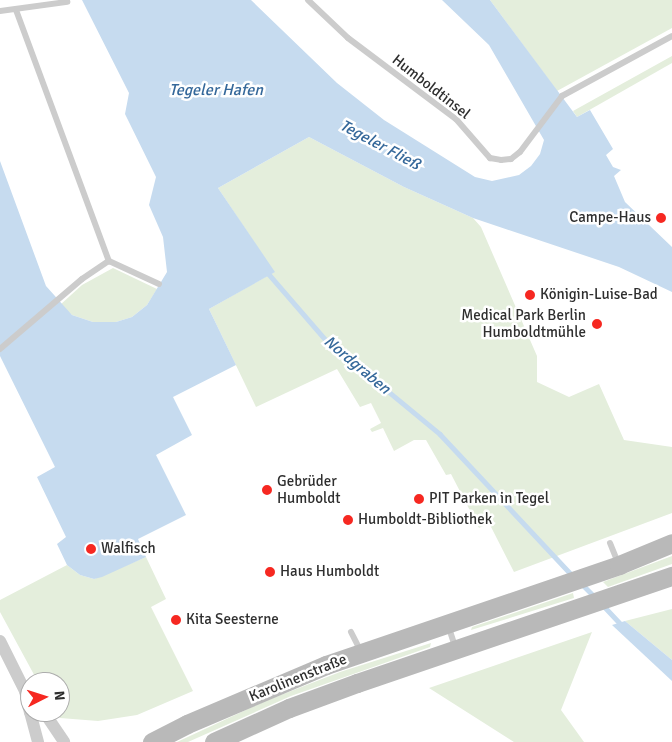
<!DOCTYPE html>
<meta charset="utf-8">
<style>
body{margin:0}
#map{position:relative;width:672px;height:742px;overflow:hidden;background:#fff;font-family:Signika,sans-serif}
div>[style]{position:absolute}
.green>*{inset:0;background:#e4eedc}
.water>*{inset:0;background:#c6dbef}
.stream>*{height:4.5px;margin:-2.25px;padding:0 2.25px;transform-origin:2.25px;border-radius:2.25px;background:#c6dbef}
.service>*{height:6px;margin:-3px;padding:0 3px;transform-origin:3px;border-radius:3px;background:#ccc}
.minor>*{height:12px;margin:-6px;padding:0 6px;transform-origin:6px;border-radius:6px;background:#ccc}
.secondary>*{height:19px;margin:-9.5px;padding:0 9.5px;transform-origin:9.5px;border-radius:9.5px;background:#b9b9b9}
.dots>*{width:14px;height:14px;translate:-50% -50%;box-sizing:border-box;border:2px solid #fff;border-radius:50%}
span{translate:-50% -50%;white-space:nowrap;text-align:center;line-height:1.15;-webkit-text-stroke:5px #fff;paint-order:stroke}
.street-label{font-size:15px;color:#2f2f2f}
.poi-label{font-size:15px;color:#2f2f2f}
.right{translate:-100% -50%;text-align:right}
.left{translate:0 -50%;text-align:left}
.water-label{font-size:16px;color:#35689a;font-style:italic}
.north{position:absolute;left:20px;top:672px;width:50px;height:50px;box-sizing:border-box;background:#fff;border:1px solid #acacac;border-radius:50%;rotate:85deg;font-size:14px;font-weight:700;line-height:20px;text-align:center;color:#2f2f2f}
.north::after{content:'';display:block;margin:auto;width:18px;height:22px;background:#f62821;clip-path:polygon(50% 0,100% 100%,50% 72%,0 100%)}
</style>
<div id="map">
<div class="green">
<div style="clip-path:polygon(490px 0,672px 0,672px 28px,557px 91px)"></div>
<div style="clip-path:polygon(672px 56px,672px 63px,577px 117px,573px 111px)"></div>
<div style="clip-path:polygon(309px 137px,404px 187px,473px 218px,481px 227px,537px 356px,537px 382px,569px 397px,599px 384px,624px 440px,672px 447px,672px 513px,514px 572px,489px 523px,479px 528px,451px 474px,446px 475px,426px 440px,414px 440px,394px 451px,383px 428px,372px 432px,370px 429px,381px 423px,371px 403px,360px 407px,337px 369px,256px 407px,209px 309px,274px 272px,218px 188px)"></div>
<div style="clip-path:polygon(113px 268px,157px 289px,147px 305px,132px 317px,116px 322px,93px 322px,72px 315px,60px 305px,82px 285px)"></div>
<div style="clip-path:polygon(672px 556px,672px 564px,608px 587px,603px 582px)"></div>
<div style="clip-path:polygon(146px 557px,166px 599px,151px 607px,193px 691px,137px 715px,98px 721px,60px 718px,56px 712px,60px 712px,60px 682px,38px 682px,0 612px,0 600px,67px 565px,80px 575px,94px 579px)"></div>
<div style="clip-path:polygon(573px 593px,574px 598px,471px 630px,472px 627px)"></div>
<div style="clip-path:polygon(672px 609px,672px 660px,625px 621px)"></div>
<div style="clip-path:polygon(592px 632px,561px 710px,584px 742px,514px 742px,429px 688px)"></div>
<div style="clip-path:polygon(431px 643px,430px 647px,291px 696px,188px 742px,177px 742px,263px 702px,340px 672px)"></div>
</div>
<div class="water">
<div style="clip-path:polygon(82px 0,251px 0,337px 83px,384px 120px,475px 177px,492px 181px,519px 175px,531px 166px,540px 154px,544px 140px,489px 45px,442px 0,490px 0,577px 117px,590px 110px,613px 149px,606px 155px,613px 167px,621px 170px,614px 176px,625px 202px,672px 247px,672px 292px,619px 267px,473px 218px,404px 187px,309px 137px,218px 188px,275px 272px,209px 309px,236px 365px,173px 397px,192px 435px,156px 455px,186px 515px,138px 539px,146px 557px,102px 577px,94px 579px,80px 575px,67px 565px,57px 544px,66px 537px,37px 477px,55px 467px,0 356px,0 161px,46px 286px,72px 315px,93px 322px,116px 322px,132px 317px,147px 305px,167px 272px,163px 237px,149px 205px,156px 177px,125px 114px,129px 93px)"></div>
<div style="clip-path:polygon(625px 621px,672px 660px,672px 681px,612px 625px)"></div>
</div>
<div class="stream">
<div style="left:267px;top:272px;width:90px;rotate:49.1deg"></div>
<div style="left:326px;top:340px;width:148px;rotate:39.5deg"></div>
<div style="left:440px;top:434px;width:195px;rotate:46.9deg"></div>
<div style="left:581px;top:583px;width:20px;rotate:45deg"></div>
<div style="left:602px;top:604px;width:26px;rotate:47deg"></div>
</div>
<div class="service">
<div style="left:308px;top:0;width:55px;rotate:43.5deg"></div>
<div style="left:348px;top:38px;width:135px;rotate:36.9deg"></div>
<div style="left:456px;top:119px;width:52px;rotate:48.9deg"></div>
<div style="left:490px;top:158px;width:11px;rotate:10deg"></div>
<div style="left:501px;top:160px;width:10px;rotate:-6deg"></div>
<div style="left:511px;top:159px;width:11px;rotate:-38deg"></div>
<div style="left:520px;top:152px;width:70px;rotate:-53.1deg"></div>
<div style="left:562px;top:96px;width:125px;rotate:-28.6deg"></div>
<div style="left:16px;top:10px;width:268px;rotate:69.7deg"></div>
<div style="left:109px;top:261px;width:55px;rotate:24.7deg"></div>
<div style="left:0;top:11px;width:68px;rotate:-7.7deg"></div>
<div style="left:0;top:349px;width:108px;rotate:-40.5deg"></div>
<div style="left:82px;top:279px;width:32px;rotate:-34deg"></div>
<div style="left:610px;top:543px;width:22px;rotate:68deg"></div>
<div style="left:448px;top:625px;width:25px;rotate:72deg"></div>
<div style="left:351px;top:632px;width:22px;rotate:63deg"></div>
</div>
<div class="minor">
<div style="left:0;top:641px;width:56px;rotate:63.4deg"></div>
<div style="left:25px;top:691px;width:22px;rotate:77deg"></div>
<div style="left:30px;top:712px;width:31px;rotate:75deg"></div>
<div style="left:44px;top:712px;width:36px;rotate:56deg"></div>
</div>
<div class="secondary">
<div style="left:152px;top:742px;width:39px;rotate:-27deg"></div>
<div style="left:187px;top:724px;width:151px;rotate:-23deg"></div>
<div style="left:326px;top:665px;width:310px;rotate:-18.8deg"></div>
<div style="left:619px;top:565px;width:57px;rotate:-22.5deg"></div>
<div style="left:214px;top:742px;width:82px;rotate:-24.4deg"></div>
<div style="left:289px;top:708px;width:72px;rotate:-20.2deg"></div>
<div style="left:357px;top:683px;width:333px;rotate:-18.8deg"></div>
</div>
<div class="dots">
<div style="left:661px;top:218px;background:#f62821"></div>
<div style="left:530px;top:295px;background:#f62821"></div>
<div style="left:597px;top:324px;background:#f62821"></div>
<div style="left:267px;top:490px;background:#f62821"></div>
<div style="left:419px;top:499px;background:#f62821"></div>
<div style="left:348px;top:520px;background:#f62821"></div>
<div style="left:91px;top:549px;background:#f62821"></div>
<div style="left:270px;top:572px;background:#f62821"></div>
<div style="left:176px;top:620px;background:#f62821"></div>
</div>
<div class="street-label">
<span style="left:431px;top:87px;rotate:38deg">Humboldtinsel</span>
<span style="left:298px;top:678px;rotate:-22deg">Karolinenstraße</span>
</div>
<div class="poi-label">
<span class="right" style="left:651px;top:218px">Campe-Haus</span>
<span class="left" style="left:540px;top:295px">Königin-Luise-Bad</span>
<span class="right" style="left:586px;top:324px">Medical Park Berlin<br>Humboldtmühle</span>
<span class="left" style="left:277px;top:490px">Gebrüder<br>Humboldt</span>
<span class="left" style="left:429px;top:499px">PIT Parken in Tegel</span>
<span class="left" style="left:358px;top:520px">Humboldt-Bibliothek</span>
<span class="left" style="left:101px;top:549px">Walfisch</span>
<span class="left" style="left:280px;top:572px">Haus Humboldt</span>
<span class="left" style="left:186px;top:620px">Kita Seesterne</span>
</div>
<div class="water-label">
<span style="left:216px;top:90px">Tegeler Hafen</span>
<span style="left:380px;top:145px;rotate:28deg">Tegeler Fließ</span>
<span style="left:357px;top:365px;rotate:40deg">Nordgraben</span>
</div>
<div class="north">N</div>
</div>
